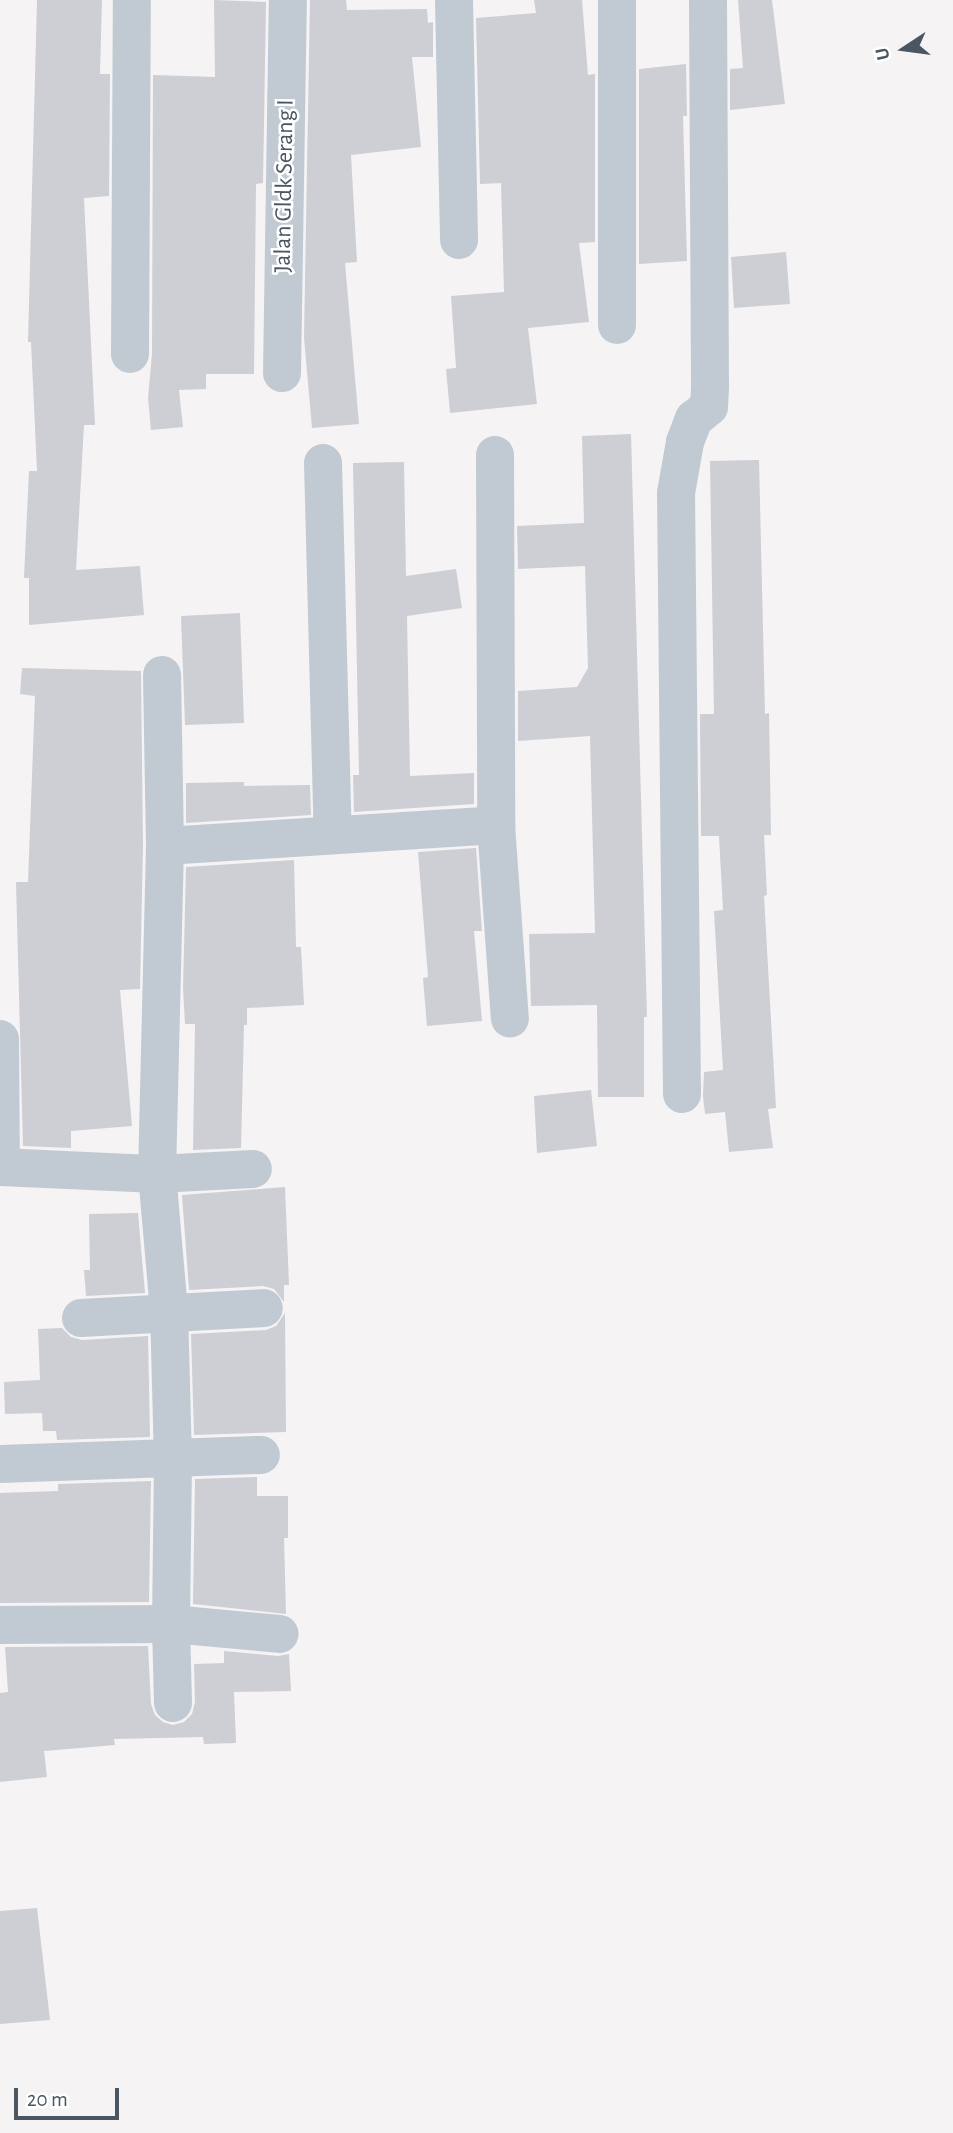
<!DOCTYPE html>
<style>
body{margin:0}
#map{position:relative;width:953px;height:2133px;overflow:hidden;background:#f5f3f3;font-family:"Alegreya Sans",sans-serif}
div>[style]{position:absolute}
.building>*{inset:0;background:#cdcfd5}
.minor>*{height:38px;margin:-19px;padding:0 19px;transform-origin:19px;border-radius:19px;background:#c1cad2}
span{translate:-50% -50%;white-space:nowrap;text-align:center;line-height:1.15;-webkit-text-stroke:5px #fff;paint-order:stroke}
.street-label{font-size:24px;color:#4a5661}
.north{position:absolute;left:869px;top:14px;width:70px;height:70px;-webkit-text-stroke:5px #fff;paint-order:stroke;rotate:257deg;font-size:19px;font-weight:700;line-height:28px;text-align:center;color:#4a5661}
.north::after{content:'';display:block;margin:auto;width:24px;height:32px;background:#4a5661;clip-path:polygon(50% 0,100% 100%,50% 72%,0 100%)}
.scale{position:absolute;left:14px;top:2088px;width:105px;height:32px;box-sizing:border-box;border:4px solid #4a5661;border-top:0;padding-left:9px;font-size:21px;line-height:24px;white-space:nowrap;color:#4a5661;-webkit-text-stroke:5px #fff;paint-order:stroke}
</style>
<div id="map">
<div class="building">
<div style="clip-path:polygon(37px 0,102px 0,100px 74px,110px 74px,109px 196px,84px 198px,95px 425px,84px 425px,76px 570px,140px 566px,144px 615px,29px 625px,29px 578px,24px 578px,29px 471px,37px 471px,31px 342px,28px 342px)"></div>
<div style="clip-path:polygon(214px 0,266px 2px,263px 183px,256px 184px,254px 374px,206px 374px,206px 389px,179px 390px,183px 427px,151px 430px,148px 398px,152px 354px,153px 75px,215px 77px)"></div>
<div style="clip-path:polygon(310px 0,346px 0,347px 10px,427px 9px,428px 23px,433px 22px,433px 57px,412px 57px,421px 147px,351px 155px,357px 262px,345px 263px,359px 424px,312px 428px,304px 338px)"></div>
<div style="clip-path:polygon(534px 0,582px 0,588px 75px,595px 74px,595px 242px,579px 243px,589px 322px,528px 328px,537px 404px,450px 413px,446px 369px,456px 368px,451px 296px,504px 292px,501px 183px,480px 184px,476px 18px,536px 13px)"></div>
<div style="clip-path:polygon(738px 0,772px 0,785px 104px,730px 110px,730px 69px,743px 68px)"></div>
<div style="clip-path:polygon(686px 64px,687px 116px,683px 116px,687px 261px,639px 264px,639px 69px)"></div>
<div style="clip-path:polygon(786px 252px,790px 304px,734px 308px,731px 257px)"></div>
<div style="clip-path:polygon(631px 434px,647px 1017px,644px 1017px,644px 1097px,598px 1097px,597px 1005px,531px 1006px,529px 934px,595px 933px,590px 736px,518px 741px,518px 691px,577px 687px,588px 668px,585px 566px,518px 569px,517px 526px,584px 523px,582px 436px)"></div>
<div style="clip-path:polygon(759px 460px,765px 714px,769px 713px,771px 835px,764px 835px,767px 895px,764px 896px,776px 1108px,768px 1109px,773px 1148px,729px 1152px,725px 1112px,705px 1114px,703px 1096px,704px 1072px,723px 1070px,714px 911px,723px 910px,719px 836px,701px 836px,700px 714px,714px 714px,710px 461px)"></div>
<div style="clip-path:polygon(404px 462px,406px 576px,456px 569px,462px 608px,407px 616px,410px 776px,474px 773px,474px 804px,354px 812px,353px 775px,359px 775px,353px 463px)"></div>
<div style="clip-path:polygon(240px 613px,244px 723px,185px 725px,181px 616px)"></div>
<div style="clip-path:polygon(22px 668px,141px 671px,143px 846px,140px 989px,120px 990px,132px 1126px,71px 1131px,71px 1148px,23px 1146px,16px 882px,28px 882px,35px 696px,20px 694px)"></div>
<div style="clip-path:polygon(244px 782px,244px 786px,310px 785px,311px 815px,186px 823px,186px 783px)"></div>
<div style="clip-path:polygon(476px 848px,482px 931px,474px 931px,482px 1021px,427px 1026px,423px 978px,428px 977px,418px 852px)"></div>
<div style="clip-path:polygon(294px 860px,296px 947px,301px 947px,304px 1005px,247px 1008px,247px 1025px,244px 1025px,241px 1148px,193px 1150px,195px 1024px,185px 1024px,183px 988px,186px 867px)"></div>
<div style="clip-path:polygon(591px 1090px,597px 1146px,537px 1153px,534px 1096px)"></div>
<div style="clip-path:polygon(285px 1187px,289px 1285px,284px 1285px,284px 1302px,274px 1289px,263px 1286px,189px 1290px,182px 1195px)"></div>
<div style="clip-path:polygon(138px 1213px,145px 1293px,86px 1296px,84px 1270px,90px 1270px,89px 1214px)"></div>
<div style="clip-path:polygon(285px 1313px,286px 1432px,194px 1435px,191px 1334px,266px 1330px,276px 1326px)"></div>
<div style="clip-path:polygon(62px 1328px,71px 1337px,82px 1340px,148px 1336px,150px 1437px,57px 1440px,56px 1431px,43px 1431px,42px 1413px,5px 1414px,4px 1382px,40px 1380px,38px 1329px)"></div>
<div style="clip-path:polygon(257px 1477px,257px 1496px,288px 1496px,288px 1538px,284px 1538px,286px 1614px,193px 1604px,195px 1479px)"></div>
<div style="clip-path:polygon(151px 1481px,149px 1602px,0 1603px,0 1493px,58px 1491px,58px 1484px)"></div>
<div style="clip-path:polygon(148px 1646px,151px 1704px,155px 1715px,163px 1722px,173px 1725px,184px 1722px,192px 1714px,195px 1702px,194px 1664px,224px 1663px,224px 1651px,278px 1656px,289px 1654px,291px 1691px,234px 1692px,236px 1743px,204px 1744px,203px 1737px,114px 1739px,115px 1745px,44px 1751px,47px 1777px,0 1782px,0 1693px,8px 1692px,5px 1647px)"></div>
<div style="clip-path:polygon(37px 1908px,50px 2020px,0 2024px,0 1911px)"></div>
</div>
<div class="minor">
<div style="left:454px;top:0;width:240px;rotate:88.8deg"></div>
<div style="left:617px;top:0;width:325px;rotate:90deg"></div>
<div style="left:130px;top:354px;width:354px;rotate:-89.7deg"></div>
<div style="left:282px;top:373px;width:373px;rotate:-89.1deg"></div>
<div style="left:495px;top:455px;width:370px;rotate:89.8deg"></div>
<div style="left:496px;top:825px;width:194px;rotate:85.9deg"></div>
<div style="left:323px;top:463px;width:371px;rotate:88.5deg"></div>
<div style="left:165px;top:846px;width:332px;rotate:-3.6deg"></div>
<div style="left:0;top:1039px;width:128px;rotate:89.6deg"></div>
<div style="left:682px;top:1094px;width:601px;rotate:-90.57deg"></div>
<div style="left:676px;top:493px;width:52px;rotate:-80deg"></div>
<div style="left:685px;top:442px;width:25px;rotate:-69deg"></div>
<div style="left:694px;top:419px;width:19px;rotate:-39deg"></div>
<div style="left:709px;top:407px;width:22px;rotate:-87deg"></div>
<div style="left:710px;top:385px;width:385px;rotate:-90.3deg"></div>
<div style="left:0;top:1167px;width:157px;rotate:2.6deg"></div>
<div style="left:157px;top:1174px;width:96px;rotate:-3deg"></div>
<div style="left:81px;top:1318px;width:183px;rotate:-3.1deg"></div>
<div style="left:0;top:1464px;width:261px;rotate:-2deg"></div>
<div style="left:0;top:1625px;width:171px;rotate:-0.3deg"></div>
<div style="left:171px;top:1624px;width:163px;rotate:-89.3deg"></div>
<div style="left:173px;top:1461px;width:150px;rotate:-91.5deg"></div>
<div style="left:169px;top:1311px;width:138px;rotate:-95deg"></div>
<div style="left:157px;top:1174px;width:328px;rotate:-88.6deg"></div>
<div style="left:165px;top:846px;width:171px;rotate:-91deg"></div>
<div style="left:173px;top:1703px;width:79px;rotate:-91.5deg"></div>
<div style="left:171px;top:1624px;width:109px;rotate:5.2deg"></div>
</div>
<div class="street-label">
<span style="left:285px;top:186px;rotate:-89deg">Jalan Gldk Serang I</span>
</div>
<div class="north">U</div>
<div class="scale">20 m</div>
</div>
